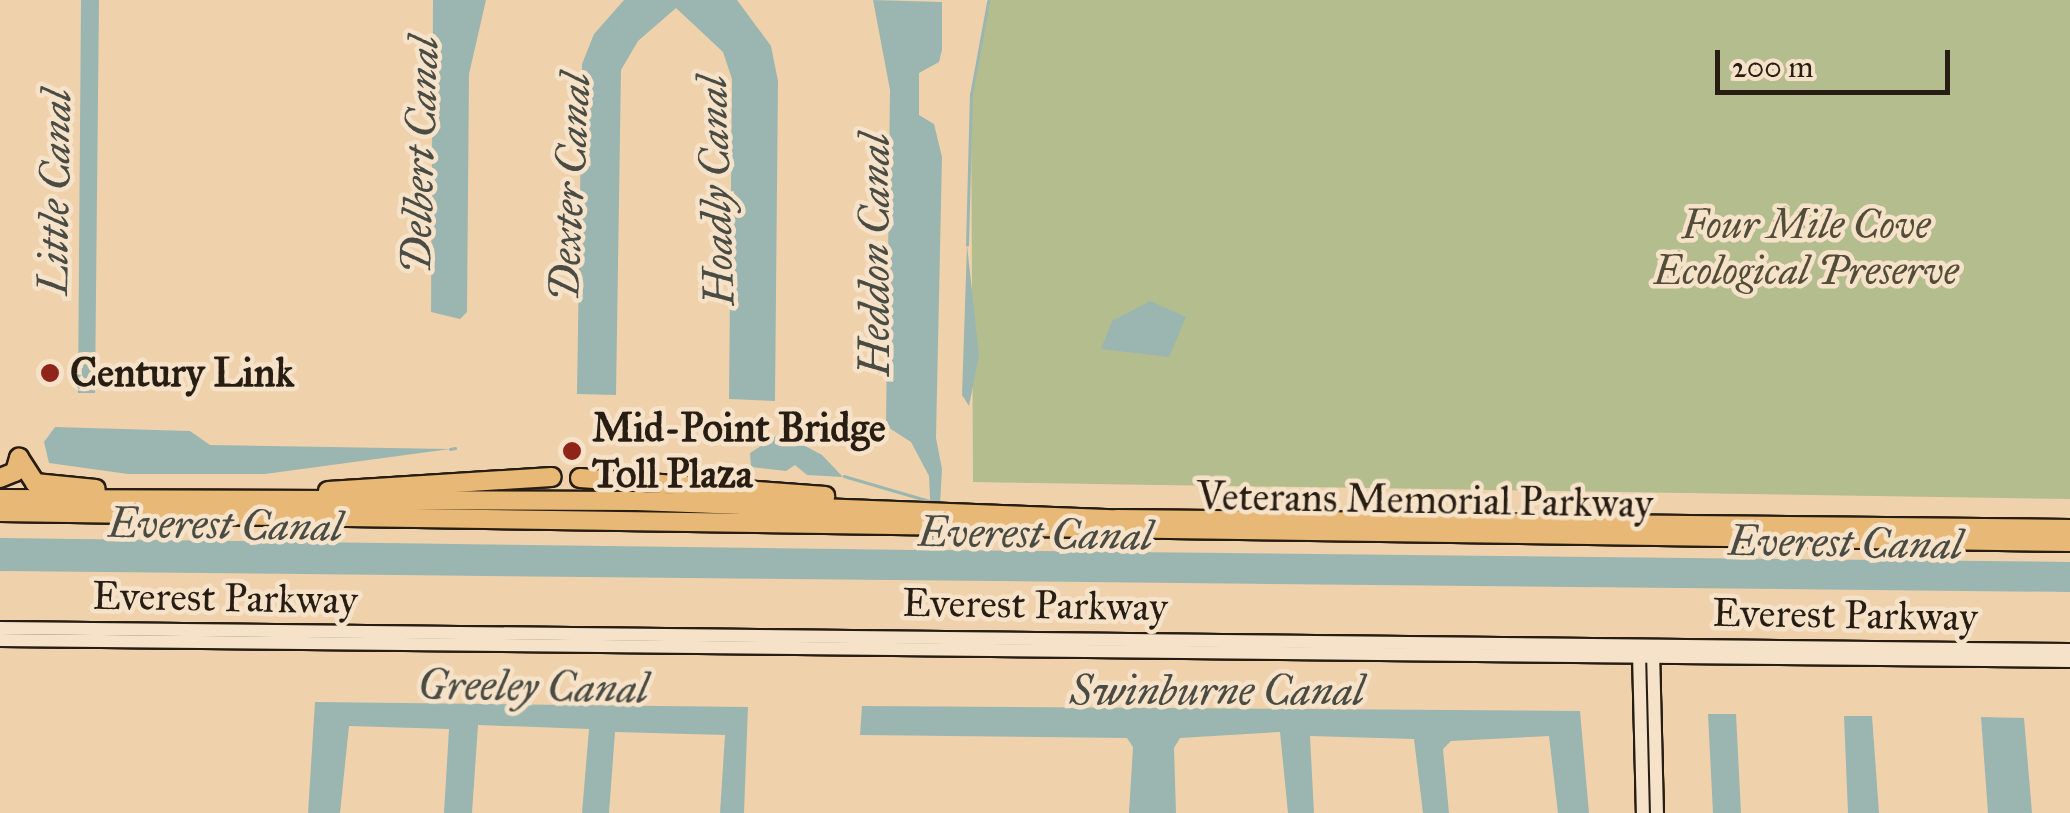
<!DOCTYPE html>
<style>
body{margin:0}
#map{position:relative;width:2070px;height:813px;overflow:hidden;background:#efd2ac;font-family:"IM FELL Great Primer",serif}
div>[style]{position:absolute}
.green>*{inset:0;background:#b4bd8e}
.water>*{inset:0;background:#9bb6b0}
.stream>*{height:2.5px;margin:-1.25px;padding:0 1.25px;transform-origin:1.25px;border-radius:1.25px;background:#9bb6b0}
.roads{filter:drop-shadow(2px 0 #271d13) drop-shadow(-2px 0 #271d13) drop-shadow(0 2px #271d13) drop-shadow(0 -2px #271d13)}
.secondary>*{height:12px;margin:-6px;padding:0 6px;transform-origin:6px;border-radius:6px;background:#f5e2c9}
.highway>*{height:18px;margin:-9px;padding:0 9px;transform-origin:9px;border-radius:9px;background:#e8b976}
.dots>*{width:28px;height:28px;translate:-50% -50%;box-sizing:border-box;border:5px solid #f5e2c9;border-radius:50%}
span{translate:-50% -50%;white-space:nowrap;text-align:center;line-height:1.15;-webkit-text-stroke:9px #f5e2c9;paint-order:stroke}
.park-label{font-size:40px;color:#514d38;font-style:italic}
.poi-label{font-size:40px;color:#271d13;font-weight:700}
.left{translate:0 -50%;text-align:left}
.street-label{font-size:40px;color:#271d13}
.water-label{font-size:42px;color:#4a4b42;font-style:italic}
.scale{position:absolute;left:1715px;top:50px;width:235px;height:45px;box-sizing:border-box;border:5px solid #271d13;border-top:0;padding-left:12px;font-size:30px;line-height:35px;white-space:nowrap;color:#271d13;-webkit-text-stroke:8px #f5e2c9;paint-order:stroke}
</style>
<div id="map">
<div class="green">
<div style="clip-path:polygon(989px 0,2070px 0,2070px 499px,973px 482px,971px 95px)"></div>
</div>
<div class="water">
<div style="clip-path:polygon(81px 0,99px 0,95px 393px,78px 393px)"></div>
<div style="clip-path:polygon(433px 0,486px 0,469px 74px,467px 312px,460px 319px,431px 312px)"></div>
<div style="clip-path:polygon(624px 0,737px 0,771px 46px,778px 81px,775px 401px,729px 399px,732px 79px,723px 52px,676px 8px,638px 41px,621px 70px,616px 395px,577px 394px,582px 64px,594px 34px)"></div>
<div style="clip-path:polygon(873px 0,942px 2px,942px 50px,939px 62px,919px 73px,919px 115px,934px 124px,942px 157px,936px 438px,942px 469px,938px 541px,946px 550px,2070px 562px,2070px 592px,0 571px,0 538px,914px 550px,932px 540px,929px 476px,911px 442px,886px 426px,890px 90px)"></div>
<div style="clip-path:polygon(967px 245px,979px 355px,969px 406px,962px 395px)"></div>
<div style="clip-path:polygon(1150px 301px,1186px 317px,1169px 357px,1101px 349px,1112px 321px)"></div>
<div style="clip-path:polygon(55px 427px,190px 431px,210px 445px,450px 449px,265px 474px,128px 474px,49px 463px,44px 442px)"></div>
<div style="clip-path:polygon(781px 433px,822px 455px,843px 477px,807px 475px,795px 465px,786px 471px,751px 467px,750px 453px)"></div>
<div style="clip-path:polygon(315px 702px,748px 707px,744px 813px,720px 813px,725px 735px,615px 732px,609px 813px,582px 813px,589px 729px,478px 725px,472px 813px,444px 813px,449px 729px,349px 726px,340px 813px,308px 813px)"></div>
<div style="clip-path:polygon(862px 706px,1580px 711px,1589px 813px,1558px 813px,1549px 736px,1451px 741px,1443px 749px,1449px 813px,1423px 813px,1414px 739px,1310px 736px,1314px 813px,1288px 813px,1280px 732px,1180px 738px,1174px 748px,1176px 813px,1129px 813px,1133px 747px,1127px 738px,860px 735px)"></div>
<div style="clip-path:polygon(1708px 714px,1736px 714px,1741px 813px,1713px 813px)"></div>
<div style="clip-path:polygon(1844px 716px,1872px 716px,1879px 813px,1848px 813px)"></div>
<div style="clip-path:polygon(1981px 717px,2024px 718px,2032px 813px,1988px 813px)"></div>
</div>
<div class="stream">
<div style="left:967px;top:245px;width:150px;rotate:-88.5deg"></div>
<div style="left:971px;top:95px;width:95px;rotate:-79.6deg"></div>
<div style="left:450px;top:449px;width:5px;rotate:-11deg"></div>
<div style="left:844px;top:476px;width:93px;rotate:16.3deg"></div>
</div>
<div class="roads">
<div class="secondary">
<div style="left:0;top:628px;width:2070px;rotate:0.61deg"></div>
<div style="left:0;top:640px;width:2070px;rotate:0.58deg"></div>
<div style="left:1653px;top:651px;width:162px;rotate:88.6deg"></div>
<div style="left:1639px;top:653px;width:160px;rotate:88.6deg"></div>
</div>
<div class="highway">
<div style="left:19px;top:458px;width:30px;rotate:57deg"></div>
<div style="left:35px;top:483px;width:61px;rotate:5.6deg"></div>
<div style="left:0;top:478px;width:16px;rotate:-22deg"></div>
<div style="left:15px;top:472px;width:15px;rotate:-74deg"></div>
<div style="left:580px;top:478px;width:246px;rotate:4.2deg"></div>
<div style="left:328px;top:491px;width:224px;rotate:-3.6deg"></div>
<div style="left:0;top:499px;width:639px;rotate:0.18deg"></div>
<div style="left:639px;top:501px;width:478px;rotate:2.2deg"></div>
<div style="left:1117px;top:519px;width:953px;rotate:0.6deg"></div>
<div style="left:0;top:512px;width:2070px;rotate:0.83deg"></div>
</div>
</div>
<div class="dots">
<div style="left:50px;top:373px;background:#8f2418"></div>
<div style="left:572px;top:451px;background:#8f2418"></div>
</div>
<div class="park-label">
<span style="left:1806px;top:248px">Four Mile Cove<br>Ecological Preserve</span>
</div>
<div class="poi-label">
<span class="left" style="left:70px;top:373px">Century Link</span>
<span class="left" style="left:592px;top:451px">Mid-Point Bridge<br>Toll Plaza</span>
</div>
<div class="street-label">
<span style="left:1425px;top:500px;rotate:1deg">Veterans Memorial Parkway</span>
<span style="left:225px;top:598px;rotate:1deg">Everest Parkway</span>
<span style="left:1035px;top:605px;rotate:1deg">Everest Parkway</span>
<span style="left:1845px;top:615px;rotate:1deg">Everest Parkway</span>
</div>
<div class="water-label">
<span style="left:420px;top:155px;rotate:-88deg">Delbert Canal</span>
<span style="left:570px;top:187px;rotate:-87deg">Dexter Canal</span>
<span style="left:716px;top:191px;rotate:-92deg">Hoadly Canal</span>
<span style="left:55px;top:192px;rotate:-89deg">Little Canal</span>
<span style="left:875px;top:255px;rotate:-90deg">Heddon Canal</span>
<span style="left:225px;top:525px;rotate:1deg">Everest Canal</span>
<span style="left:1035px;top:534px;rotate:1deg">Everest Canal</span>
<span style="left:1845px;top:543px;rotate:1deg">Everest Canal</span>
<span style="left:533px;top:687px;rotate:1deg">Greeley Canal</span>
<span style="left:1217px;top:691px">Swinburne Canal</span>
</div>
<div class="scale">200 m</div>
</div>
